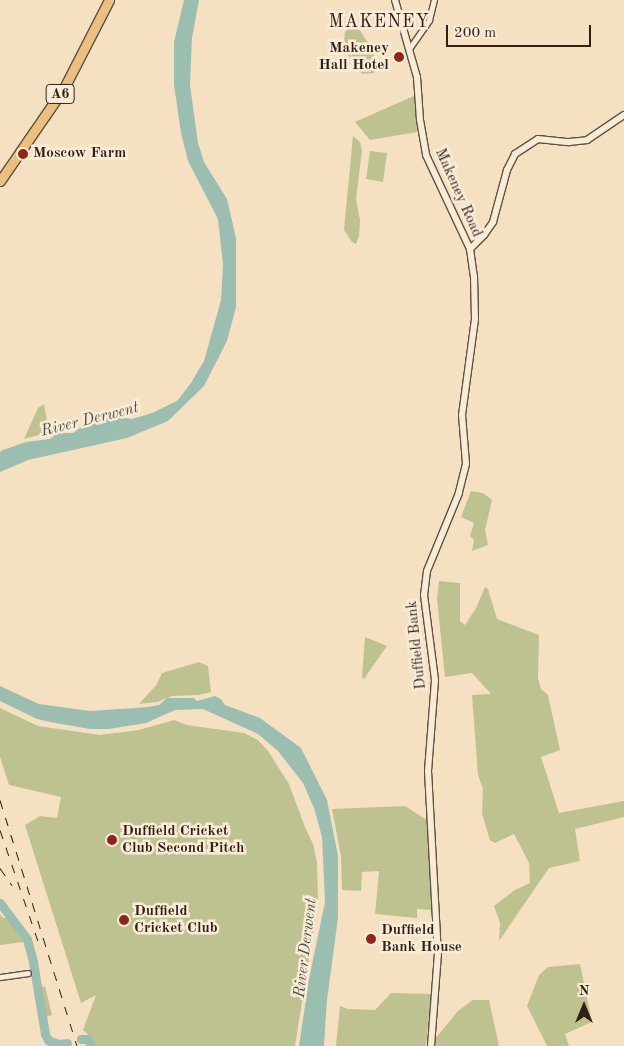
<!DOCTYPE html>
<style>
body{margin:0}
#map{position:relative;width:624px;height:1046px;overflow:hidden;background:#f5e1c1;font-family:"Old Standard TT",serif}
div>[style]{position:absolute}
.green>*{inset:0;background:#bec291}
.water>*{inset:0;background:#9cbeb0}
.river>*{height:9px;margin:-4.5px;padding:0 4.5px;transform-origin:4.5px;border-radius:4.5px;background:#9cbeb0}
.roads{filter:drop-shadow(1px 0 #615042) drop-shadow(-1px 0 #615042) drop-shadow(0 1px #615042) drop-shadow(0 -1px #615042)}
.street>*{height:4.5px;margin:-2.25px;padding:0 2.25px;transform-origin:2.25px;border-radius:2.25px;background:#f8ecd7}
.secondary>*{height:6px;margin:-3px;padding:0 3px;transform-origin:3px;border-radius:3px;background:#f8ecd7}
.highway>*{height:9px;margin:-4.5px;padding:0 4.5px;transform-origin:4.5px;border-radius:4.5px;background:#eac080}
.rail>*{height:1px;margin-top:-0.5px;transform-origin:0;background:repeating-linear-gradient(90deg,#301f17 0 9px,transparent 0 18px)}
.dots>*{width:14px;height:14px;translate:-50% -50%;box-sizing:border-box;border:2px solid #f8ecd7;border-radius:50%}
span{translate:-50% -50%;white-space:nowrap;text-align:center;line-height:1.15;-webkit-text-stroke:5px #f8ecd7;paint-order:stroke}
.shield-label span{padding:1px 4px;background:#f8ecd7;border:1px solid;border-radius:4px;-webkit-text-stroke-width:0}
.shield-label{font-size:14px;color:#301f17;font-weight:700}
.poi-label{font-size:15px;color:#301f17;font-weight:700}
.right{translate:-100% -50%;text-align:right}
.left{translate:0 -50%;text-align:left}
.street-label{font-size:15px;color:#301f17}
.water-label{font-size:16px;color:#504f45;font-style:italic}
.quarter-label{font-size:18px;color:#301f17;letter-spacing:1px}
.north{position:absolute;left:559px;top:981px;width:50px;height:50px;-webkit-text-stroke:4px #f8ecd7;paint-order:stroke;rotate:0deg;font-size:14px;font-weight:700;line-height:20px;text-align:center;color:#301f17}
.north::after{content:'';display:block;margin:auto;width:18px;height:22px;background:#301f17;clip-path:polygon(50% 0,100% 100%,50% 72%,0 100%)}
.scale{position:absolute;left:446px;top:25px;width:145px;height:22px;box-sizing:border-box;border:2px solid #301f17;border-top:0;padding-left:6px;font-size:15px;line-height:18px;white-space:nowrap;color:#301f17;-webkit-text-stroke:4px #f8ecd7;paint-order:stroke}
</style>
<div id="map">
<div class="green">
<div style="clip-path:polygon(354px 21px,374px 52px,374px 73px,362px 74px,343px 48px,345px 32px)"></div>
<div style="clip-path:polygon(416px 95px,417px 132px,370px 140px,355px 122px)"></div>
<div style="clip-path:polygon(353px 136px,360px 142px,362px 151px,356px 199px,360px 220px,359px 236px,356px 244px,352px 242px,344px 230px)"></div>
<div style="clip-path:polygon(370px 151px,387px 153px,383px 182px,366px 179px)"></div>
<div style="clip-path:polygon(44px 404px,49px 432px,24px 439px,38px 408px)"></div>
<div style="clip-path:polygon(471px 491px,483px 493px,492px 500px,485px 530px,488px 545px,472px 551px,474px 540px,470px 536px,474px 523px,461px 517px)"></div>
<div style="clip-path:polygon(439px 581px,460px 583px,460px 621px,465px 625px,476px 608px,485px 587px,488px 589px,497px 619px,539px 635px,538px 678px,541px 689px,548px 695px,560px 750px,541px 757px,559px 813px,624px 801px,624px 817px,575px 829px,580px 861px,549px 868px,499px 941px,500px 923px,494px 906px,515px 890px,530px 883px,529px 863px,514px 834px,495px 843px,490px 840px,482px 814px,483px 789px,478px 775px,472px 695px,491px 694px,472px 673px,445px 677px,437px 599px)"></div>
<div style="clip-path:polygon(365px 637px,387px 646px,364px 679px,362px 677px)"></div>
<div style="clip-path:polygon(199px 662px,208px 666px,211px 692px,199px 695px,172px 696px,157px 702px,139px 704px,157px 684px,162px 673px)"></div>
<div style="clip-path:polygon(0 708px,38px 726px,100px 735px,139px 730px,174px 720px,187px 725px,244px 733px,258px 740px,268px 751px,289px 784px,305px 827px,313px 844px,317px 862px,318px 898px,315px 922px,295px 1046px,96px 1046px,93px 1039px,83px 1030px,96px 995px,81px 1003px,25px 825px,40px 816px,57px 818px,61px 797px,9px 785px,0 757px)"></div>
<div style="clip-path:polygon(405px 806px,427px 820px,433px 910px,417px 909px,417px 918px,375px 914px,379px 871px,362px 872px,361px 891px,342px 890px,341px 856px,332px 809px)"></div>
<div style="clip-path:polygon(0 914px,3px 918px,8px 918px,24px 942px,0 945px)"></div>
<div style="clip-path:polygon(580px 964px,592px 1022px,565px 1034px,569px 1046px,547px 1046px,527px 1006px,539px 975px,548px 967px)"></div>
<div style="clip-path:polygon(45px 986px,52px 1015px,44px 1017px,39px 989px)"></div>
<div style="clip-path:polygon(391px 993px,431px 994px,426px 1046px,336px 1046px,340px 1006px,348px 1009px,375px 1010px)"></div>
<div style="clip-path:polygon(473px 1000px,489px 1000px,499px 1046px,434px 1046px,435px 1039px,458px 1011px)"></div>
</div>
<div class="water">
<div style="clip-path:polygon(184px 0,199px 0,192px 38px,190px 85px,198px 143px,204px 162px,227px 199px,236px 238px,236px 307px,227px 341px,204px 386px,168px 421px,127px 438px,28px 460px,0 472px,0 452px,3px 450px,26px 442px,50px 439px,57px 433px,73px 433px,89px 421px,102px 415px,132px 419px,152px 413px,177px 401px,191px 383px,204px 361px,221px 300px,223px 265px,218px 219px,188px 161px,181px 133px,174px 85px,174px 42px)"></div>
<div style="clip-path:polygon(0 686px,39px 704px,90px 711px,149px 707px,159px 705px,167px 698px,194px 698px,197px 701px,215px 696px,221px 699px,225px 705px,260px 718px,301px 748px,327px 800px,338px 856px,338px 918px,327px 1000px,324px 1046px,299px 1046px,309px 979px,325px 902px,322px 837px,314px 808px,303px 783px,278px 751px,258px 734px,203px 709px,175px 710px,146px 723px,109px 729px,90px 729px,55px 723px,37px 719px,0 701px)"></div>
</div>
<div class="river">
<div style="left:0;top:903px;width:45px;rotate:53.1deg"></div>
<div style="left:27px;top:939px;width:24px;rotate:75deg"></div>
<div style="left:33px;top:962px;width:73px;rotate:80.5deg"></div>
<div style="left:45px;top:1034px;width:7px;rotate:63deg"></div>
<div style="left:48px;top:1040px;width:11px;rotate:22deg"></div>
<div style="left:58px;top:1044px;width:9px;rotate:-6deg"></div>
<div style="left:81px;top:1039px;width:6px"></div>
<div style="left:87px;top:1039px;width:9px;rotate:54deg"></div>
</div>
<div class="roads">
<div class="street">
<div style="left:409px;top:49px;width:35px;rotate:-55deg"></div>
<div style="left:429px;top:20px;width:21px;rotate:-76deg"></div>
<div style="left:0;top:977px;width:28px;rotate:-8deg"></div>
</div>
<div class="secondary">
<div style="left:395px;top:0;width:80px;rotate:74.1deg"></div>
<div style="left:417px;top:77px;width:43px;rotate:86deg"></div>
<div style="left:420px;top:120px;width:36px;rotate:80deg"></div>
<div style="left:426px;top:155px;width:104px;rotate:64.9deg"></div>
<div style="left:470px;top:249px;width:27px;rotate:82deg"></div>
<div style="left:474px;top:276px;width:43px;rotate:88.7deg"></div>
<div style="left:475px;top:319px;width:97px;rotate:97.7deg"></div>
<div style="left:462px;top:415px;width:49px;rotate:85.3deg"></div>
<div style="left:466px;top:464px;width:30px;rotate:104deg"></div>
<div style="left:459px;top:493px;width:84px;rotate:112.3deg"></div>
<div style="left:427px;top:571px;width:24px;rotate:97deg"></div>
<div style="left:424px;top:595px;width:86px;rotate:82.6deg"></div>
<div style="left:435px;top:680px;width:91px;rotate:94.4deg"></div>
<div style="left:428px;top:771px;width:182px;rotate:86.9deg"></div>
<div style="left:438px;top:953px;width:93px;rotate:94.3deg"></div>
<div style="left:470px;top:249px;width:20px;rotate:-45deg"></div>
<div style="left:484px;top:235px;width:16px;rotate:-55deg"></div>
<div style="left:493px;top:222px;width:54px;rotate:-74.9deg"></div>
<div style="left:507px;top:170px;width:18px;rotate:-63deg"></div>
<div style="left:515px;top:154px;width:27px;rotate:-33deg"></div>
<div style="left:538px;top:139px;width:31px;rotate:6deg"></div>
<div style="left:569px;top:142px;width:18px;rotate:-6deg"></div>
<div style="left:587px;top:140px;width:45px;rotate:-34deg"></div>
</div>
<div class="highway">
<div style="left:0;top:181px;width:113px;rotate:-55.5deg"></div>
<div style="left:64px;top:88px;width:99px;rotate:-62.9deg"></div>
</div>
</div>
<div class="rail">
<div style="left:0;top:800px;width:258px;rotate:72.6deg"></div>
<div style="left:0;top:830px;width:117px;rotate:71.1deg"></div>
<div style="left:0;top:868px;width:21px;rotate:55deg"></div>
</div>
<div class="dots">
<div style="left:399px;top:57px;background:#8f2418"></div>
<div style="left:23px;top:154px;background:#8f2418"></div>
<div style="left:112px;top:840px;background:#8f2418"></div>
<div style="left:124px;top:920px;background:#8f2418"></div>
<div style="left:371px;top:939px;background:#8f2418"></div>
</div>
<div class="shield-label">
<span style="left:60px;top:94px">A6</span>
</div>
<div class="poi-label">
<span class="right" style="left:389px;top:57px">Makeney<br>Hall Hotel</span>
<span class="left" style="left:33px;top:154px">Moscow Farm</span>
<span class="left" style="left:122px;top:840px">Duffield Cricket<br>Club Second Pitch</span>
<span class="left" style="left:134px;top:920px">Duffield<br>Cricket Club</span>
<span class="left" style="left:381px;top:939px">Duffield<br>Bank House</span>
</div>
<div class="street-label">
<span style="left:458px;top:193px;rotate:66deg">Makeney Road</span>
<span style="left:417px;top:645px;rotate:-96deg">Duffield Bank</span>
</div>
<div class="water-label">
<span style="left:90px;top:420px;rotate:-14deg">River Derwent</span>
<span style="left:306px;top:948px;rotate:-83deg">River Derwent</span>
</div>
<div class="quarter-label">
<span style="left:379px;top:22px">MAKENEY</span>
</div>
<div class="north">N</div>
<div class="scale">200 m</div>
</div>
